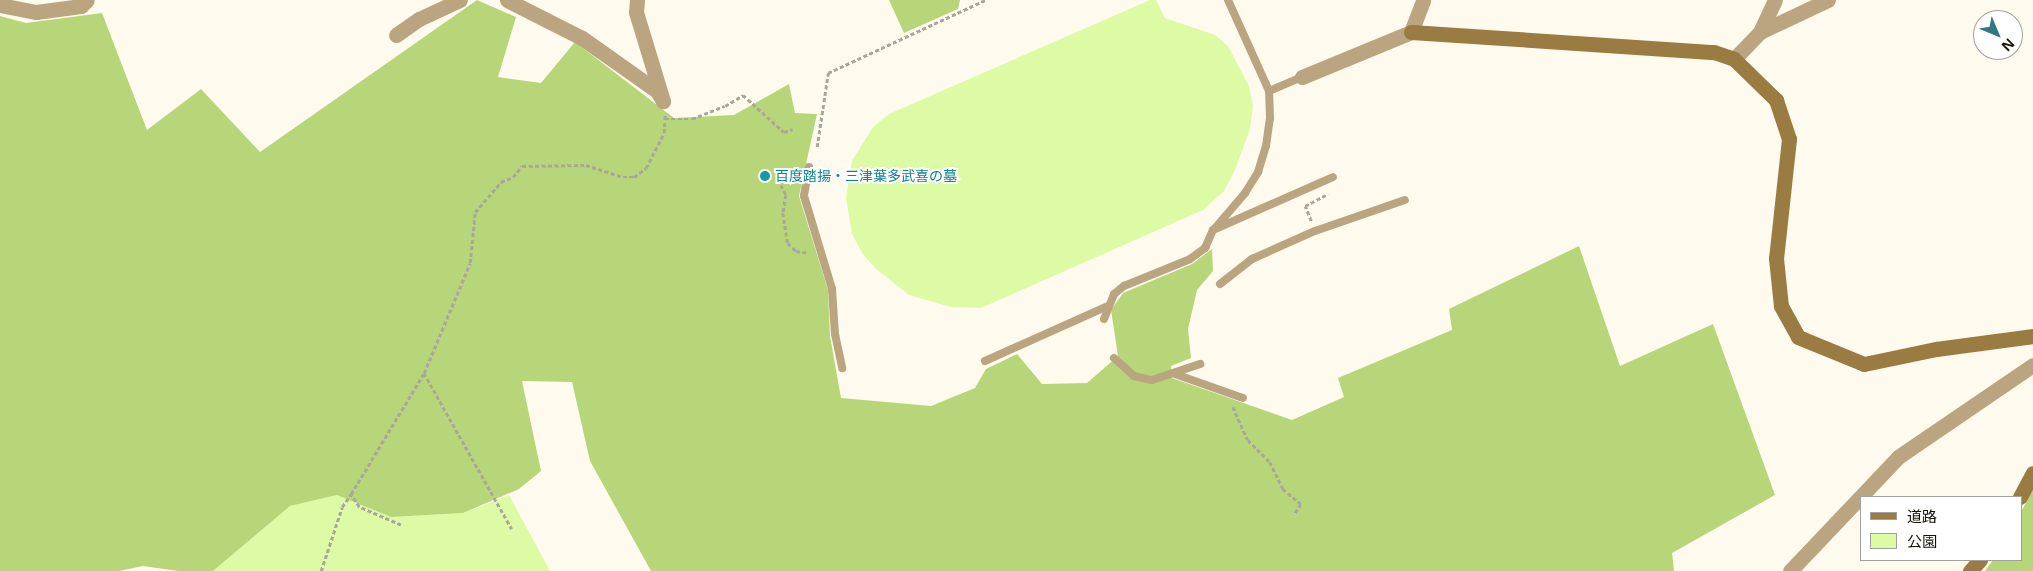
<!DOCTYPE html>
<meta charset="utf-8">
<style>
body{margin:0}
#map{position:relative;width:2033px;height:571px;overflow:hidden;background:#fefbee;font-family:"Open Sans","Noto Sans JP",sans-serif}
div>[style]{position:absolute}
.green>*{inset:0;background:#ddfba5}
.forest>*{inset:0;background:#b7d679}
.path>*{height:2.5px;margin-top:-1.25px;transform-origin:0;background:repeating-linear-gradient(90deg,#a9a69b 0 4px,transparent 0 6.5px)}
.lane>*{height:8px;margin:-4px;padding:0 4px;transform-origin:4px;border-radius:4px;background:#baa580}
.street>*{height:15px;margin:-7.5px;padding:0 7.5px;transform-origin:7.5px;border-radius:7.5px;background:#baa580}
.secondary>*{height:15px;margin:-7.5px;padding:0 7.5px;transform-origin:7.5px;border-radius:7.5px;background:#9a7b42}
.dots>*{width:14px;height:14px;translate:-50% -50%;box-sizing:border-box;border:2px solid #fff;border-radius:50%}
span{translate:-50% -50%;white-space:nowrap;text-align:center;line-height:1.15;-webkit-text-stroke:4px #fff;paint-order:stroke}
.culture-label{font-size:14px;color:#0d838f}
.left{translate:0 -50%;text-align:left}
.legend{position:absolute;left:1860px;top:496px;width:162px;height:65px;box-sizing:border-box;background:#fff;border:1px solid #a1a09c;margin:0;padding:6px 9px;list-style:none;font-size:15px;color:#151208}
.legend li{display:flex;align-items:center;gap:10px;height:25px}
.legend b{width:25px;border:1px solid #a1a09c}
.north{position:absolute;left:1973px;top:10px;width:50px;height:50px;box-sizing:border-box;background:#fff;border:1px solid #a1a09c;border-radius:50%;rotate:135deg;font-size:14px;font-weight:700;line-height:20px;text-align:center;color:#151208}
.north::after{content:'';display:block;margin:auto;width:18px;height:22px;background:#2f7782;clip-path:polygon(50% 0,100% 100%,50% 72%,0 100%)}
</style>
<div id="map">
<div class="green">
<div style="clip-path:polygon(1150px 0,1156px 0,1165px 18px,1215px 35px,1228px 46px,1249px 86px,1253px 106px,1250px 129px,1235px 170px,1224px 191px,1203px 210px,981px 308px,951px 307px,909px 295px,876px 269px,862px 253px,852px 234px,846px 198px,852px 161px,873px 127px,889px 114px)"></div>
<div style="clip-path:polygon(337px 495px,392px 517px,463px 513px,509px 495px,550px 571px,213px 571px,290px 506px)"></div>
</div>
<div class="forest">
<div style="clip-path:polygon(477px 0,516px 17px,498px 77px,541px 83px,575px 42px,674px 118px,734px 115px,789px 84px,795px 113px,817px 114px,799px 196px,828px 290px,830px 336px,841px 398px,931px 406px,975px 388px,986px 369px,1017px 354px,1042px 384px,1087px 383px,1118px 356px,1111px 310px,1123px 293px,1192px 264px,1212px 249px,1213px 271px,1197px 290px,1188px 329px,1191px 358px,1171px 366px,1172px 378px,1292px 420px,1344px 397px,1338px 378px,1452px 330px,1449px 309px,1579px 246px,1620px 366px,1713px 324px,1775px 495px,1672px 553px,1674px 571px,651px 571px,590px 461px,572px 382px,522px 381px,541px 471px,519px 489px,463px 513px,391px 517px,337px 495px,290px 506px,213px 571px,178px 571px,143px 566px,119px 571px,0 571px,0 16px,26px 23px,102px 13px,147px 130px,201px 89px,260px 152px)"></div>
<div style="clip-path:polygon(889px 0,960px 0,958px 9px,904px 33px)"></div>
<div style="clip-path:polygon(2033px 490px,2033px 571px,1985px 571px,1993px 560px,2022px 560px,2022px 510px)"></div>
</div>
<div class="path">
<div style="left:665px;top:119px;width:27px"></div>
<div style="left:692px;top:119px;width:35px;rotate:-22deg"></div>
<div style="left:725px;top:106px;width:21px;rotate:-31deg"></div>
<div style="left:743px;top:95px;width:55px;rotate:42.1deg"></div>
<div style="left:784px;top:132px;width:9px;rotate:-18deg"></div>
<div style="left:817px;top:147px;width:75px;rotate:-81.5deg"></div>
<div style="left:828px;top:73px;width:173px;rotate:-24.9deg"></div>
<div style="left:781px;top:185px;width:11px;rotate:63deg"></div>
<div style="left:786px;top:195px;width:18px;rotate:99deg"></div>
<div style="left:783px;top:213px;width:30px;rotate:81deg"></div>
<div style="left:788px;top:243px;width:11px;rotate:45deg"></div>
<div style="left:796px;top:251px;width:12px;rotate:9deg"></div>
<div style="left:1311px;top:221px;width:16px;rotate:-112deg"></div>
<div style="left:1305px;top:206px;width:26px;rotate:-28deg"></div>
<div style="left:424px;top:373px;width:179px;rotate:60.6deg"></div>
<div style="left:1233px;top:407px;width:36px;rotate:66deg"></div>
<div style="left:1248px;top:440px;width:31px;rotate:45deg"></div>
<div style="left:1270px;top:462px;width:30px;rotate:64deg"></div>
<div style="left:1283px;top:489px;width:23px;rotate:40deg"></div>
<div style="left:1301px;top:504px;width:13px;rotate:122deg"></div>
<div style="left:401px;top:525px;width:46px;rotate:-156.8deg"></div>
<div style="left:359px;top:507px;width:15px;rotate:-122deg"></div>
<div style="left:351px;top:494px;width:141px;rotate:-58.9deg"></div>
<div style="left:424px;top:373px;width:119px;rotate:-67.3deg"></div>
<div style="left:470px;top:263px;width:51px;rotate:-84.4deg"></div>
<div style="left:475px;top:212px;width:40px;rotate:-49deg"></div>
<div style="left:501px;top:182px;width:13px;rotate:-23deg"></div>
<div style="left:513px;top:177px;width:14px;rotate:-51deg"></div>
<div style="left:522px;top:166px;width:64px;rotate:-0.9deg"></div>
<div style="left:586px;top:165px;width:39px;rotate:18deg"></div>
<div style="left:623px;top:177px;width:11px"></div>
<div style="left:634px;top:177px;width:15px;rotate:-37deg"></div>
<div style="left:646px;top:168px;width:39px;rotate:-63deg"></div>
<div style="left:664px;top:133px;width:18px;rotate:-87deg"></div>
<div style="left:321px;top:571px;width:67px;rotate:-71.8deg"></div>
<div style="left:342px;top:507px;width:16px;rotate:-55deg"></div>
</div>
<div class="lane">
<div style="left:1228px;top:0;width:100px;rotate:65.7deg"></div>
<div style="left:809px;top:167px;width:29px;rotate:100deg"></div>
<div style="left:804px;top:196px;width:97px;rotate:73.2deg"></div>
<div style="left:832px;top:289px;width:45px;rotate:86.2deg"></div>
<div style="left:835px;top:334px;width:35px;rotate:78deg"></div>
<div style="left:1216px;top:227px;width:45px;rotate:-49.5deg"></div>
<div style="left:1245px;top:193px;width:25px;rotate:-58deg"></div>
<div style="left:1258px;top:172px;width:27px;rotate:-73deg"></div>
<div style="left:1266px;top:146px;width:28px;rotate:-82deg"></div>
<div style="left:1270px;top:118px;width:27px;rotate:-92deg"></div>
<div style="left:1269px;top:91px;width:36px;rotate:-23deg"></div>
<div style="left:1220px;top:284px;width:41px;rotate:-38deg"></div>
<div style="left:1252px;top:259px;width:69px;rotate:-24deg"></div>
<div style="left:1315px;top:231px;width:95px;rotate:-19deg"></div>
<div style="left:1104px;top:319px;width:27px;rotate:-68deg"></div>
<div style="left:1114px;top:294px;width:13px;rotate:-39deg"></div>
<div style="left:1124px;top:286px;width:71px;rotate:-22.2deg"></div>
<div style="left:1190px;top:259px;width:19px;rotate:-36deg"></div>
<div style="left:1205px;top:248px;width:20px;rotate:-66deg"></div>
<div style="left:1213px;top:230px;width:131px;rotate:-23.8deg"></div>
<div style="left:1114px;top:358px;width:27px;rotate:42deg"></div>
<div style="left:1134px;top:376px;width:18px;rotate:13deg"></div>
<div style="left:1152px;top:380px;width:51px;rotate:-18.4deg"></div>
<div style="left:985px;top:361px;width:133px;rotate:-24.1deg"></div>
<div style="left:1175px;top:374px;width:72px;rotate:19.4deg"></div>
</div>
<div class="street">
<div style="left:507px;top:0;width:84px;rotate:26.9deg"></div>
<div style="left:582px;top:38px;width:92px;rotate:35.2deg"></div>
<div style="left:657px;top:91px;width:12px;rotate:59deg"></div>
<div style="left:663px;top:101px;width:93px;rotate:-106.9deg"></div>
<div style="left:636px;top:12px;width:12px;rotate:-85deg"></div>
<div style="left:0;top:5px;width:37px;rotate:11deg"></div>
<div style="left:36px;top:12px;width:45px;rotate:-7.6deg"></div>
<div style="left:81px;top:6px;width:8px;rotate:-45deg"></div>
<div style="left:1760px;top:32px;width:75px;rotate:-25.2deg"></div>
<div style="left:396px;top:35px;width:28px;rotate:-35deg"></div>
<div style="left:419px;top:19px;width:45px;rotate:-24.9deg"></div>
<div style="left:1734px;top:59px;width:37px;rotate:-46deg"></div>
<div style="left:1760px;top:32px;width:35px;rotate:-65deg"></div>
<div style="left:1302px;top:77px;width:118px;rotate:-22.4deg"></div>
<div style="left:1411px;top:32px;width:34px;rotate:-69deg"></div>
<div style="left:1790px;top:571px;width:157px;rotate:-46.5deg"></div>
<div style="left:1898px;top:457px;width:163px;rotate:-34.3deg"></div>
</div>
<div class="secondary">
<div style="left:1411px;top:32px;width:304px;rotate:3.8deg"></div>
<div style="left:1714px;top:52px;width:21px;rotate:19deg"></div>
<div style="left:1734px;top:59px;width:59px;rotate:44.3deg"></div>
<div style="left:1776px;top:100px;width:41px;rotate:71.6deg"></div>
<div style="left:1789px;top:139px;width:120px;rotate:96.2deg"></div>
<div style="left:1776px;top:258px;width:48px;rotate:84.1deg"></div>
<div style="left:1781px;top:306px;width:35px;rotate:61deg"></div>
<div style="left:1798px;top:337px;width:71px;rotate:22.2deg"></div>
<div style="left:1864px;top:364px;width:74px;rotate:-11.8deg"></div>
<div style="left:1936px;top:349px;width:98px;rotate:-7.6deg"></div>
<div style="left:2020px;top:497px;width:27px;rotate:-62deg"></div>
<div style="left:1970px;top:571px;width:15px;rotate:-48deg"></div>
</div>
<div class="dots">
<div style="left:765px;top:176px;background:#0f9aa8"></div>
</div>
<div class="culture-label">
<span class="left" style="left:775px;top:176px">百度踏揚・三津葉多武喜の墓</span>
</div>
<ul class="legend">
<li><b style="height:6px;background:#9a7b42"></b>道路</li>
<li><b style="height:14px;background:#ddfba5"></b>公園</li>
</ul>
<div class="north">N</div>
</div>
